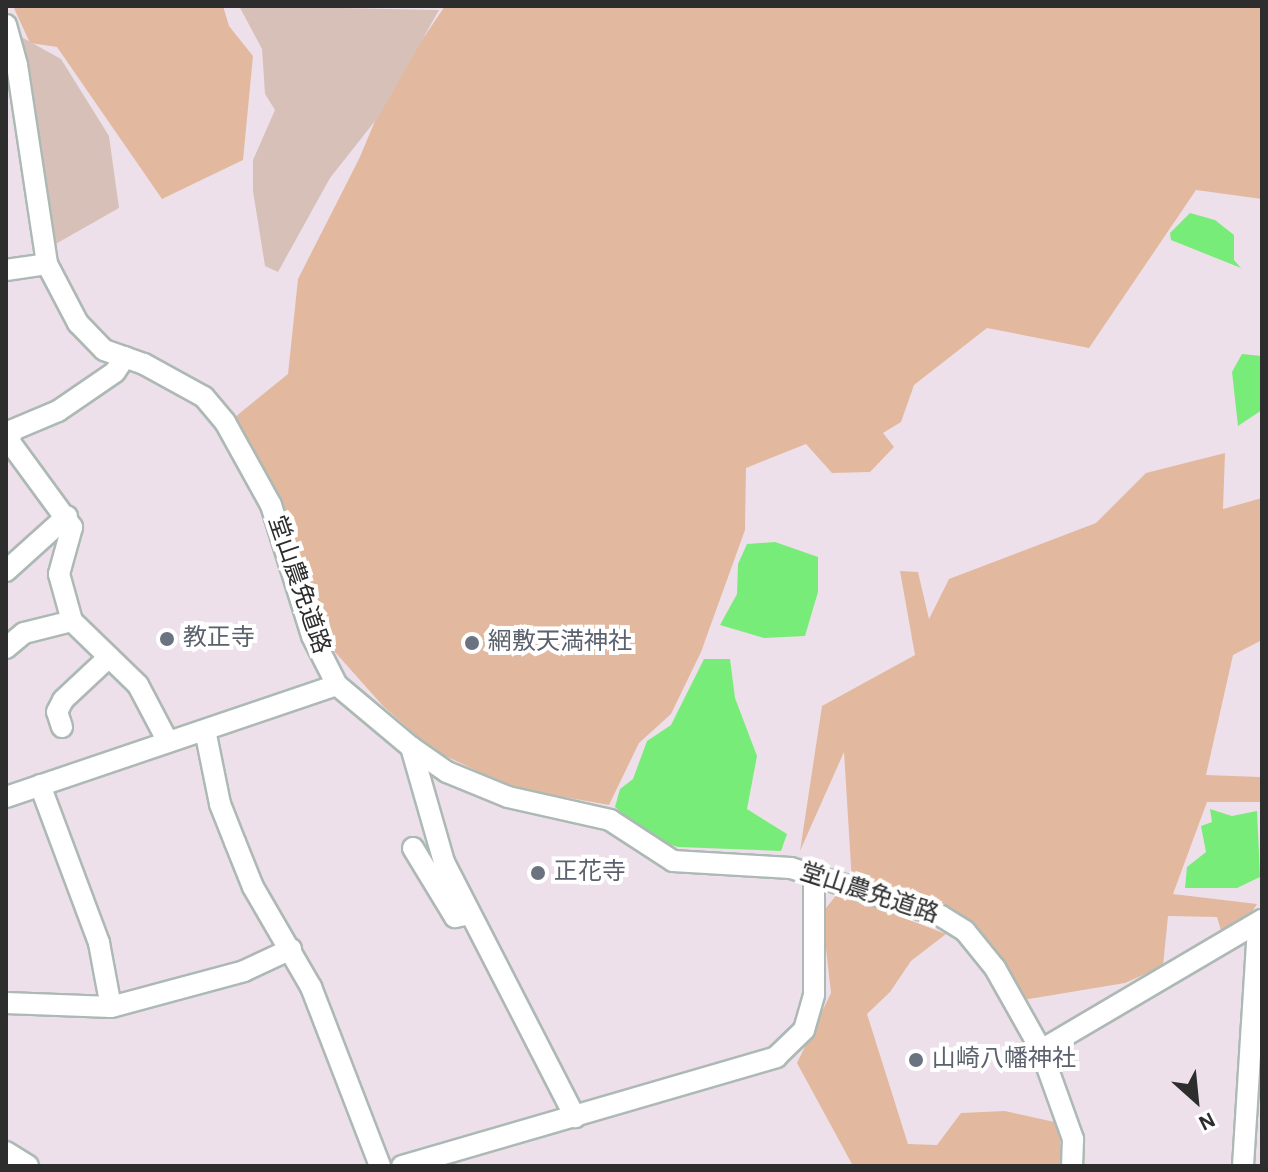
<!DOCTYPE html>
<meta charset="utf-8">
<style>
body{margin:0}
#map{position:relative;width:1268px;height:1172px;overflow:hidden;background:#eee0ea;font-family:"Alegreya Sans","Noto Sans JP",sans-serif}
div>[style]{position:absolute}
.green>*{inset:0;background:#e2b99f}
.cemetery>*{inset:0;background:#d7c0b8}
.water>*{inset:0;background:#78ec78}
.roads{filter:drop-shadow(2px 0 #adb9b4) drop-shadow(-2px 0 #adb9b4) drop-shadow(0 2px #adb9b4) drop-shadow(0 -2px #adb9b4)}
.street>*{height:20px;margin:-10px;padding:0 10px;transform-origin:10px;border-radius:10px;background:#fff}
.dots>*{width:22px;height:22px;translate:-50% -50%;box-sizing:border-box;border:4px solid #fff;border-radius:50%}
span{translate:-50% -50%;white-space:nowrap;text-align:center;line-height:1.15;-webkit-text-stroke:8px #fff;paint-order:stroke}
.street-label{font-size:24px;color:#2d2d2d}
.worship-label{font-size:24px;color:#5b616d}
.left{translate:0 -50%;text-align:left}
.frame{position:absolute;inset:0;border:8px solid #2d2d2d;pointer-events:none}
.north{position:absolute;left:1156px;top:1060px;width:80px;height:80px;-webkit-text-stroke:6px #fff;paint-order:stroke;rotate:153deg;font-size:22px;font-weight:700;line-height:32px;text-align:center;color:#2d2d2d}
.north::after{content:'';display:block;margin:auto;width:28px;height:36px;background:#2d2d2d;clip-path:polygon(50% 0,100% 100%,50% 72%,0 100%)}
</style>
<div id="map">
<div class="green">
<div style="clip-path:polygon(13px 6px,223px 6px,229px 26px,253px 56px,243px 160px,162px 199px,57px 47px,30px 43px)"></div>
<div style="clip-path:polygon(445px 6px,1262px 6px,1262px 199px,1196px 190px,1089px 348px,987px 328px,914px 385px,901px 422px,883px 433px,894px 447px,870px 472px,832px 473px,806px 444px,746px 468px,745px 530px,701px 652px,671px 714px,639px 743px,609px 805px,513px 788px,433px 750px,383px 706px,326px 642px,290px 523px,235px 417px,288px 374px,298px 279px,359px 159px,388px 90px)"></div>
<div style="clip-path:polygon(1225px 453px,1223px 509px,1262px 498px,1262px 640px,1233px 655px,1206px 775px,1260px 777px,1262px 802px,1207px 802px,1173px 894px,1257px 904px,1246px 922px,1222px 934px,1217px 917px,1168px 916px,1163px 966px,1125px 983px,1023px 1000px,985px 940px,852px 882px,844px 752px,800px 851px,822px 706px,915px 655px,900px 571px,918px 572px,929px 619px,949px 579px,1096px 523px,1146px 473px)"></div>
<div style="clip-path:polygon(838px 893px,946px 934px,911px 961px,890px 992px,867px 1014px,908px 1144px,937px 1145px,961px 1113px,1005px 1111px,1059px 1123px,1062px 1166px,853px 1166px,797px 1063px,831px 993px,822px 913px)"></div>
</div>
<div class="cemetery">
<div style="clip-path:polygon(239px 6px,439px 10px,379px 116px,330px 178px,278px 272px,265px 266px,253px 191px,253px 160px,275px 110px,265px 94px,262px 49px)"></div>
<div style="clip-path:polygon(16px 34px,61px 59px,109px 136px,119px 208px,52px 246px)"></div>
</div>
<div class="water">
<div style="clip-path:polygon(1190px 213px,1215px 220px,1234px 235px,1234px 260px,1241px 268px,1171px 240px,1170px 233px)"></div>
<div style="clip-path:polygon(1242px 354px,1262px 356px,1262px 410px,1238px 426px,1232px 372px)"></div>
<div style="clip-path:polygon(775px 542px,818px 557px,818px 592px,805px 636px,764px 638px,720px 625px,737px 594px,738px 564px,747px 544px)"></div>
<div style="clip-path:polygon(704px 659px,730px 659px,735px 698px,757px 756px,747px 809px,787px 834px,781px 851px,678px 847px,655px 840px,615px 807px,620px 789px,633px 779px,647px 741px,671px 725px)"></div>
<div style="clip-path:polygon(1210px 809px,1232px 816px,1257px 811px,1260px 877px,1237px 888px,1185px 888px,1187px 867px,1206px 852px,1201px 826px,1212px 822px)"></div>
</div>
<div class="roads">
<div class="street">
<div style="left:6px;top:25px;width:41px;rotate:74.6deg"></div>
<div style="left:17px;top:65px;width:201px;rotate:81.4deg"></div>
<div style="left:47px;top:264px;width:67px;rotate:62.3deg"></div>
<div style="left:78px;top:323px;width:37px;rotate:46deg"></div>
<div style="left:104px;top:350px;width:42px;rotate:19.3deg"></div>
<div style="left:144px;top:364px;width:68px;rotate:28.8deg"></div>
<div style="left:204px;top:397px;width:33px;rotate:50deg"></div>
<div style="left:225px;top:422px;width:95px;rotate:61deg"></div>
<div style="left:271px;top:505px;width:137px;rotate:72.6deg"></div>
<div style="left:312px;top:636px;width:55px;rotate:63deg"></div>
<div style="left:337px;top:685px;width:97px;rotate:40deg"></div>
<div style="left:411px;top:747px;width:44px;rotate:34.8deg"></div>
<div style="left:447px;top:772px;width:66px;rotate:22.3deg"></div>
<div style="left:508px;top:797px;width:105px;rotate:12.7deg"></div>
<div style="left:610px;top:820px;width:75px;rotate:33.1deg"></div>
<div style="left:673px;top:861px;width:118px;rotate:3.4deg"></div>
<div style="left:791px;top:868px;width:157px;rotate:17.7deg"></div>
<div style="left:941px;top:916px;width:28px;rotate:32deg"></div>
<div style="left:965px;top:931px;width:48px;rotate:51deg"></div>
<div style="left:995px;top:968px;width:94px;rotate:60.7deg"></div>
<div style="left:1041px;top:1050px;width:256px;rotate:-30.5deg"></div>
<div style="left:6px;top:270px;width:41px;rotate:-8.3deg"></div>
<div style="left:125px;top:357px;width:18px;rotate:124deg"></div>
<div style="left:115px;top:372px;width:69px;rotate:145.6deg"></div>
<div style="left:58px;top:411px;width:49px;rotate:157.1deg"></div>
<div style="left:13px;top:430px;width:12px;rotate:110deg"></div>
<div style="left:9px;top:441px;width:107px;rotate:53.8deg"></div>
<div style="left:72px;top:527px;width:49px;rotate:105.5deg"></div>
<div style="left:59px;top:574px;width:49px;rotate:74.5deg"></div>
<div style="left:72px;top:621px;width:92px;rotate:44.1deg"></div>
<div style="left:138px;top:685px;width:64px;rotate:62.2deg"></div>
<div style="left:6px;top:571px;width:82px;rotate:-42deg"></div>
<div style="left:6px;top:648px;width:23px;rotate:-40deg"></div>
<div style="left:24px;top:633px;width:49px;rotate:-14deg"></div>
<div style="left:62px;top:727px;width:16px;rotate:-108deg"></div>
<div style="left:57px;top:712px;width:13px;rotate:-63deg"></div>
<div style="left:63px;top:700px;width:63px;rotate:-43.1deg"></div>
<div style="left:205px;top:730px;width:76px;rotate:78.5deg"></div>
<div style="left:220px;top:804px;width:41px;rotate:68.5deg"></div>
<div style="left:235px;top:842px;width:48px;rotate:68.2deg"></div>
<div style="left:253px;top:887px;width:116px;rotate:59.9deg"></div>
<div style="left:311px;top:987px;width:192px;rotate:68.9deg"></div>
<div style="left:411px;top:747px;width:120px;rotate:74deg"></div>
<div style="left:444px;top:862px;width:287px;rotate:62.8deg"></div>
<div style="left:40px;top:785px;width:169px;rotate:69.5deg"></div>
<div style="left:99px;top:943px;width:65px;rotate:79.4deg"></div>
<div style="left:6px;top:797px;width:349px;rotate:-18.7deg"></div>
<div style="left:413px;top:848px;width:81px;rotate:58.7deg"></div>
<div style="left:455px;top:917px;width:15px;rotate:-11deg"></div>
<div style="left:6px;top:1003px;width:105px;rotate:2.2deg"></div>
<div style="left:111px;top:1007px;width:138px;rotate:-15.1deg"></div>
<div style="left:244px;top:971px;width:52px;rotate:-25.1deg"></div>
<div style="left:1041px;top:1050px;width:95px;rotate:70.2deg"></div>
<div style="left:1073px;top:1139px;width:27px;rotate:92deg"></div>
<div style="left:6px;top:1152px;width:26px;rotate:32deg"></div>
<div style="left:402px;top:1166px;width:390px;rotate:-16.2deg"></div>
<div style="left:776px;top:1057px;width:39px;rotate:-44deg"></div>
<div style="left:804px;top:1030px;width:37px;rotate:-74deg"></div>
<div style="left:814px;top:994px;width:119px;rotate:-90deg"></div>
<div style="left:1243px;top:1166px;width:241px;rotate:-86.4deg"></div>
</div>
</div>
<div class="dots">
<div style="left:167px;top:639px;background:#6b7280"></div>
<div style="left:472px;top:643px;background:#6b7280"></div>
<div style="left:538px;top:873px;background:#6b7280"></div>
<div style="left:916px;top:1060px;background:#6b7280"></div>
</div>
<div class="street-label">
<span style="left:298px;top:585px;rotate:71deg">堂山農免道路</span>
<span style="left:869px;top:894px;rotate:18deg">堂山農免道路</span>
</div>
<div class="worship-label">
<span class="left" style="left:183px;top:639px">教正寺</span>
<span class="left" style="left:488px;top:643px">網敷天満神社</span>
<span class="left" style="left:554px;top:873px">正花寺</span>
<span class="left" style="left:932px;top:1060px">山崎八幡神社</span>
</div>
<div class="frame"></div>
<div class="north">N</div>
</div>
